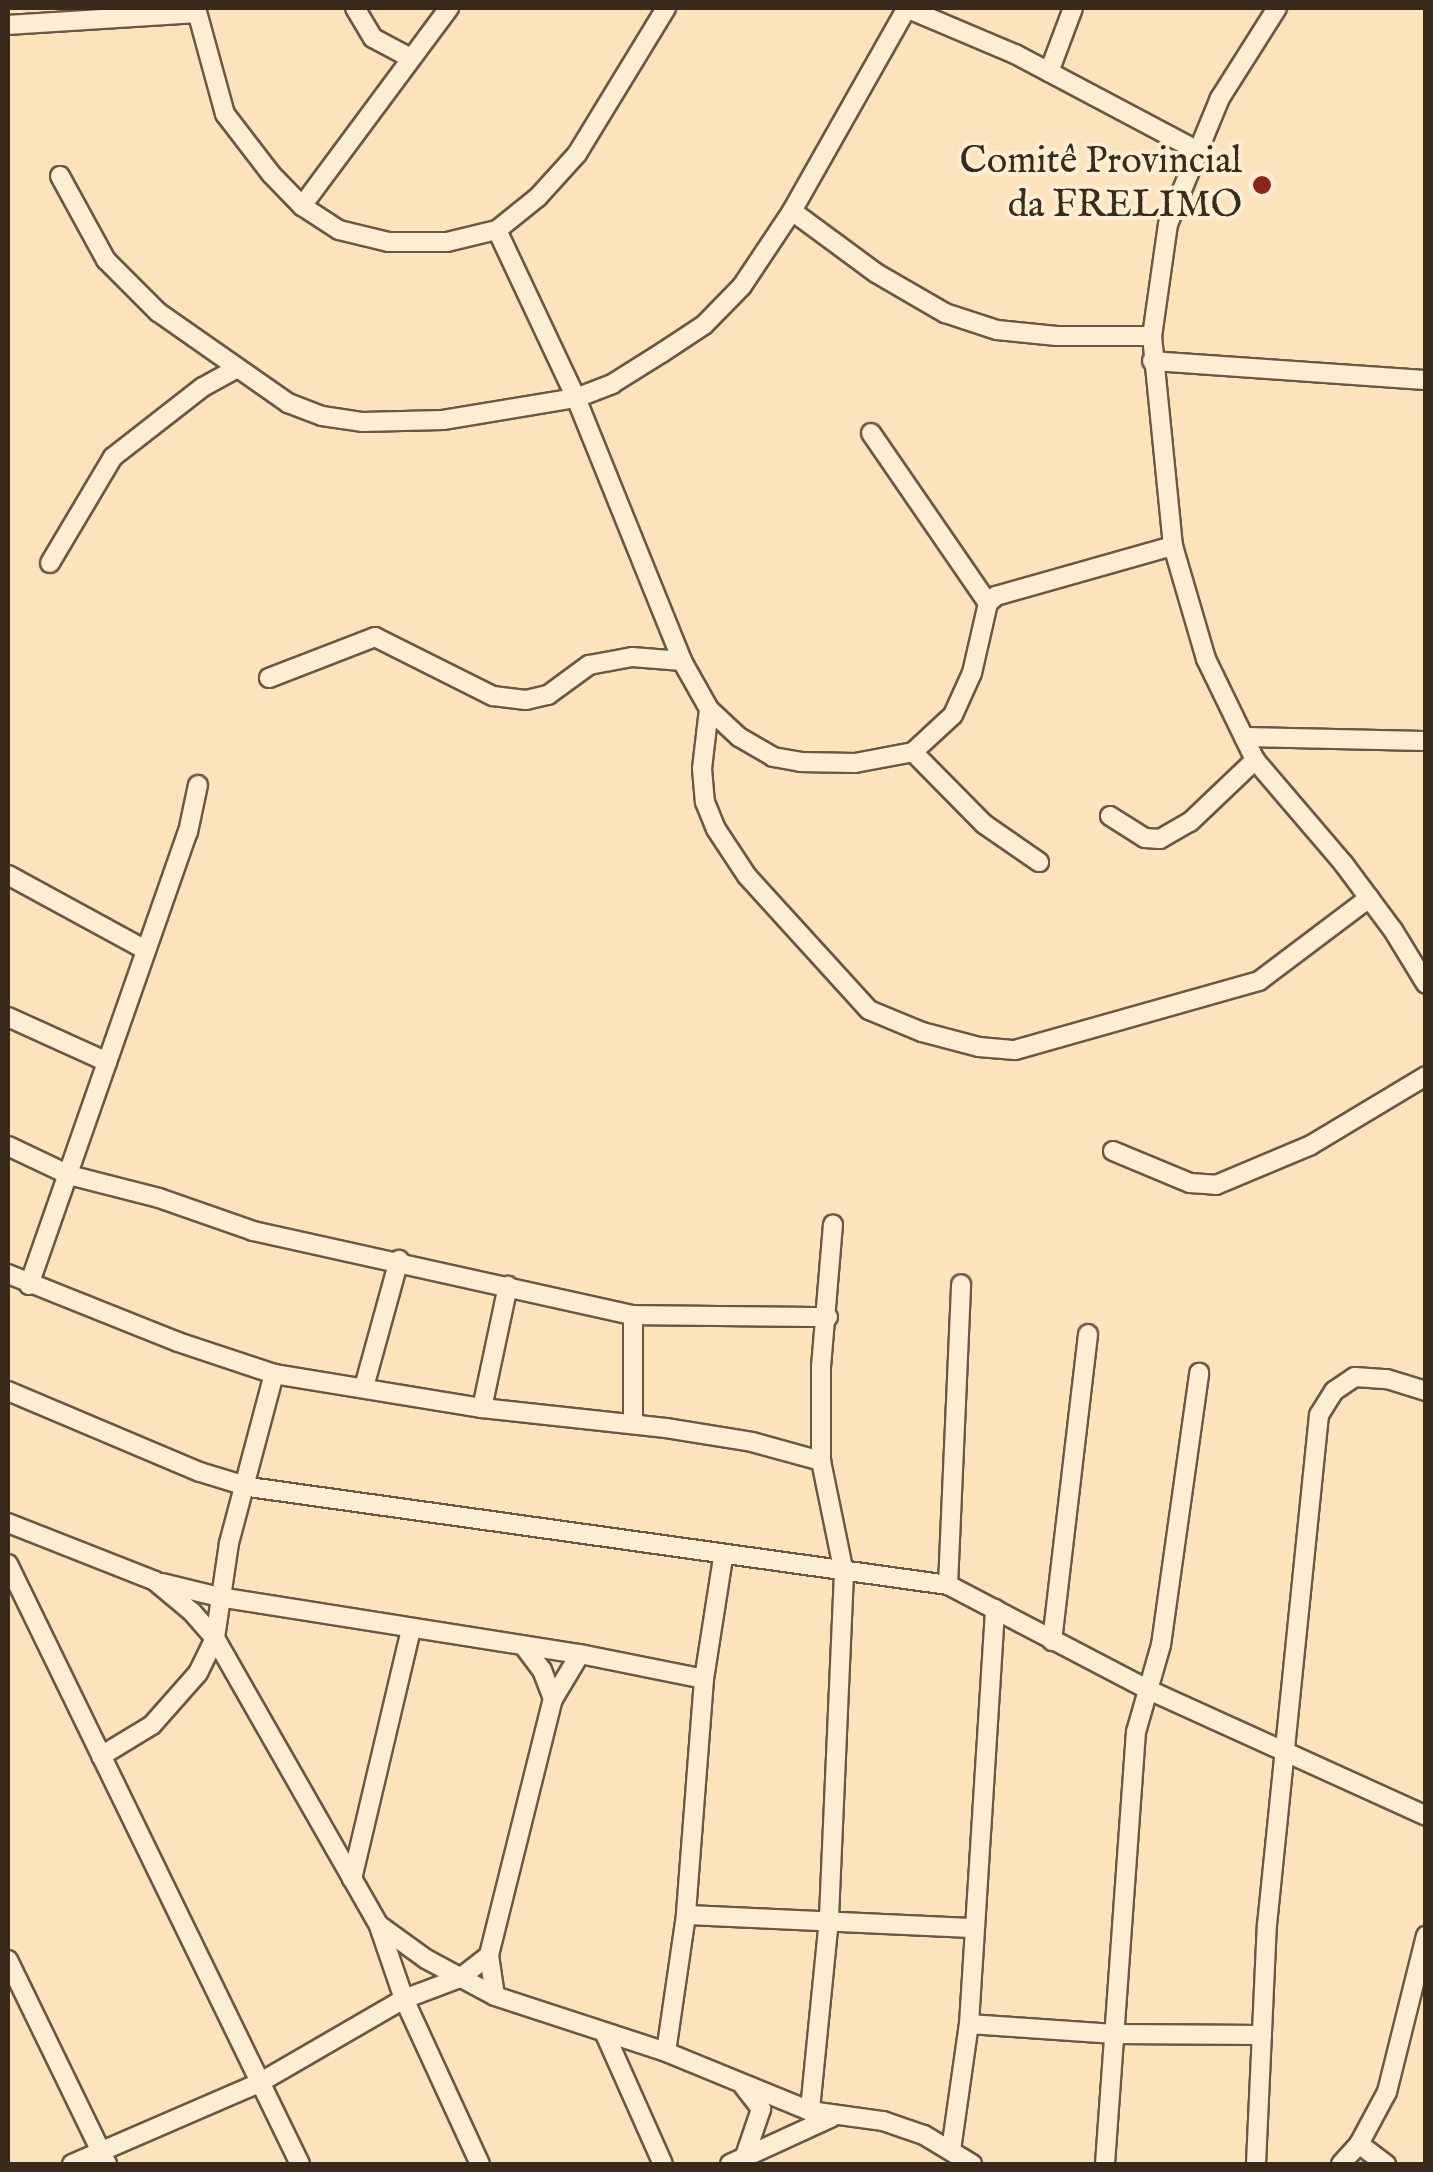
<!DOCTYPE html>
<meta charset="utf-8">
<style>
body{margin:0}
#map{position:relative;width:1433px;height:2172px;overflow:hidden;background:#fce3bb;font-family:"IM FELL English",serif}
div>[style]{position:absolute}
.roads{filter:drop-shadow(2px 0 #695944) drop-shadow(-2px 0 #695944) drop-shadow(0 2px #695944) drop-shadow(0 -2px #695944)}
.minor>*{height:18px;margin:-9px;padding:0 9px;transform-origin:9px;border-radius:9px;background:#fdedd3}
.dots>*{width:28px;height:28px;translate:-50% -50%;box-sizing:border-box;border:5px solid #fdedd3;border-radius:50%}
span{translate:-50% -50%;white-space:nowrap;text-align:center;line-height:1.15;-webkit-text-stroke:8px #fdedd3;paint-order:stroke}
.poi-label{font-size:38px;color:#382b1d}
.right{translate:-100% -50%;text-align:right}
.frame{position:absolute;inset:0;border:10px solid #382b1d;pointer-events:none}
</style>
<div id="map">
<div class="roads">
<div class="minor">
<div style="left:196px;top:8px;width:110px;rotate:74.7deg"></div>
<div style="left:225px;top:114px;width:76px;rotate:52.5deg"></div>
<div style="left:271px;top:174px;width:45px;rotate:45.9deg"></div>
<div style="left:302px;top:206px;width:44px;rotate:33deg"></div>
<div style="left:339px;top:230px;width:51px;rotate:13.5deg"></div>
<div style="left:389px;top:242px;width:58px"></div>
<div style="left:447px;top:242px;width:51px;rotate:-13.5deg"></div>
<div style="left:497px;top:230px;width:53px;rotate:-38.8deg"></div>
<div style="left:538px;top:197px;width:58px;rotate:-47.8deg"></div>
<div style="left:577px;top:154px;width:171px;rotate:-58.6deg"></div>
<div style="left:355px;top:8px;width:35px;rotate:59deg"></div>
<div style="left:373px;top:38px;width:40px;rotate:28deg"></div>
<div style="left:906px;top:8px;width:118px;rotate:22.9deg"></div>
<div style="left:1015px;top:54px;width:205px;rotate:27.9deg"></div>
<div style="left:1277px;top:8px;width:107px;rotate:122.3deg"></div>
<div style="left:1220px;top:98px;width:136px;rotate:112.4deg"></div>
<div style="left:1168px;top:224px;width:113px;rotate:98.1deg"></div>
<div style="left:1152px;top:336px;width:211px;rotate:84.3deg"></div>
<div style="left:1173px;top:546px;width:118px;rotate:73.7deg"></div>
<div style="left:1206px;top:659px;width:112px;rotate:64.1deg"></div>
<div style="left:1255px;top:760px;width:135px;rotate:49.5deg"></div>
<div style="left:1343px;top:863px;width:84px;rotate:53.3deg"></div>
<div style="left:1393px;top:930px;width:63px;rotate:58.6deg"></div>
<div style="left:8px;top:25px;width:189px;rotate:-3.6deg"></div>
<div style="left:1049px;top:72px;width:68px;rotate:-69.4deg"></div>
<div style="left:60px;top:176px;width:96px;rotate:61.3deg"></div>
<div style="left:106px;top:260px;width:74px;rotate:45deg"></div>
<div style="left:158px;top:312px;width:159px;rotate:35deg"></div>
<div style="left:288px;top:403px;width:36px;rotate:21deg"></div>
<div style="left:322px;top:416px;width:40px;rotate:8.5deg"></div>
<div style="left:362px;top:422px;width:81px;rotate:-1.4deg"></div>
<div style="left:443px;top:420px;width:135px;rotate:-9.4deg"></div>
<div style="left:576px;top:398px;width:39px;rotate:-21deg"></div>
<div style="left:612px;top:384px;width:60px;rotate:-32.1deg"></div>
<div style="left:663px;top:352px;width:49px;rotate:-33.4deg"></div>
<div style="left:704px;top:325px;width:54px;rotate:-45.7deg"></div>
<div style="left:742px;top:286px;width:90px;rotate:-56.3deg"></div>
<div style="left:792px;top:211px;width:233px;rotate:-60.5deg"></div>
<div style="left:302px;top:206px;width:247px;rotate:-53.4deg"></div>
<div style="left:792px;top:211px;width:104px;rotate:36.4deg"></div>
<div style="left:876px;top:273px;width:80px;rotate:30.1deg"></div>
<div style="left:945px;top:313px;width:55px;rotate:18.1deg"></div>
<div style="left:997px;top:330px;width:60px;rotate:5.7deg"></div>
<div style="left:1057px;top:336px;width:95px"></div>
<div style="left:497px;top:230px;width:186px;rotate:64.8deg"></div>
<div style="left:576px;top:398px;width:284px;rotate:68deg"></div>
<div style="left:682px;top:661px;width:55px;rotate:60.6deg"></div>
<div style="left:709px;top:709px;width:41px;rotate:43deg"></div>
<div style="left:739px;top:737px;width:39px;rotate:30deg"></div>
<div style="left:773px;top:757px;width:27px;rotate:10deg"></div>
<div style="left:800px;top:762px;width:55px;rotate:1deg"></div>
<div style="left:855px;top:763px;width:59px;rotate:-10.7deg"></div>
<div style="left:913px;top:752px;width:54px;rotate:-42.8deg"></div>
<div style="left:953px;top:715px;width:46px;rotate:-65.7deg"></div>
<div style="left:972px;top:673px;width:72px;rotate:-77.1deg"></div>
<div style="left:988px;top:603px;width:11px;rotate:-41deg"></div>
<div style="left:996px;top:596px;width:184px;rotate:-15.8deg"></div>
<div style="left:1152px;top:361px;width:275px;rotate:4deg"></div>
<div style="left:871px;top:433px;width:206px;rotate:55.5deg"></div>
<div style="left:50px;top:563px;width:123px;rotate:-59.3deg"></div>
<div style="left:113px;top:457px;width:114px;rotate:-37.9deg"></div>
<div style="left:203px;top:387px;width:37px;rotate:-29deg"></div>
<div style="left:269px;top:678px;width:114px;rotate:-21.1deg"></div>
<div style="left:375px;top:637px;width:132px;rotate:26.6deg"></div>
<div style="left:493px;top:696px;width:33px;rotate:7deg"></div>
<div style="left:526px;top:700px;width:23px;rotate:-13deg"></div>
<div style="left:548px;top:695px;width:51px;rotate:-36.2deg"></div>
<div style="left:589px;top:665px;width:44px;rotate:-10.5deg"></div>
<div style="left:632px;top:657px;width:50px;rotate:4.6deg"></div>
<div style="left:709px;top:709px;width:60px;rotate:96.7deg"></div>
<div style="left:702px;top:769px;width:33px;rotate:85deg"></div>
<div style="left:705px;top:802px;width:29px;rotate:68deg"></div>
<div style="left:716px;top:829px;width:56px;rotate:56.6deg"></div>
<div style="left:747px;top:876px;width:181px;rotate:47.7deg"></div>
<div style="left:869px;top:1010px;width:57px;rotate:22.5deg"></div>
<div style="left:922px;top:1032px;width:59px;rotate:14.7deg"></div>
<div style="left:979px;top:1047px;width:36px;rotate:5deg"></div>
<div style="left:1015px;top:1050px;width:254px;rotate:-15.8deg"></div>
<div style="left:1259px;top:981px;width:138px;rotate:-37deg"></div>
<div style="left:1244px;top:737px;width:182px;rotate:1.3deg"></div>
<div style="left:913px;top:752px;width:101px;rotate:45.4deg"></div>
<div style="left:984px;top:824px;width:67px;rotate:34.6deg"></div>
<div style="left:1110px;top:816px;width:41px;rotate:32.2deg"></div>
<div style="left:1145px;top:838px;width:15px;rotate:4deg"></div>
<div style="left:1160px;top:839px;width:34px;rotate:-30deg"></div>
<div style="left:1190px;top:822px;width:90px;rotate:-43.6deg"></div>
<div style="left:8px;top:875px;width:155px;rotate:28.6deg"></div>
<div style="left:8px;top:1017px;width:109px;rotate:24.4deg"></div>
<div style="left:8px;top:1146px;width:68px;rotate:25.4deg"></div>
<div style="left:69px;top:1175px;width:93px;rotate:14.3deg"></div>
<div style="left:159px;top:1198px;width:100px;rotate:19.3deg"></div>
<div style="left:253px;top:1231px;width:389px;rotate:12.5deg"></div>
<div style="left:633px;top:1315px;width:195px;rotate:0.6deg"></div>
<div style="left:1113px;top:1151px;width:83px;rotate:22.6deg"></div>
<div style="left:1190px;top:1183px;width:26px;rotate:4deg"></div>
<div style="left:1216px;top:1185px;width:103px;rotate:-22.8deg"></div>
<div style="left:1311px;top:1145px;width:134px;rotate:-31deg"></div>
<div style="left:8px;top:1274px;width:183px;rotate:21.8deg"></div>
<div style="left:178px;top:1342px;width:101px;rotate:18.4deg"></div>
<div style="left:274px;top:1374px;width:211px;rotate:9.3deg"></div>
<div style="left:482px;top:1408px;width:185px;rotate:6.2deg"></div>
<div style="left:666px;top:1428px;width:87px;rotate:9.2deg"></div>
<div style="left:752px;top:1442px;width:72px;rotate:15.4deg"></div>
<div style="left:821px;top:1461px;width:114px;rotate:78.4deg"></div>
<div style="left:844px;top:1573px;width:346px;rotate:92.5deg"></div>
<div style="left:829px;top:1919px;width:193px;rotate:95.7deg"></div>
<div style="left:29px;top:1285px;width:480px;rotate:-70.7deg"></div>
<div style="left:188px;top:832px;width:48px;rotate:-78deg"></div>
<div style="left:364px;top:1387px;width:132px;rotate:-74.6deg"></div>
<div style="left:8px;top:1391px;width:208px;rotate:22.9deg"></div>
<div style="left:200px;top:1472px;width:51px;rotate:17deg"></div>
<div style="left:249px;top:1487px;width:706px;rotate:7.98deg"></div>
<div style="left:948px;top:1585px;width:229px;rotate:27.6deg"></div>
<div style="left:1151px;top:1691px;width:302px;rotate:24.4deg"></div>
<div style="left:482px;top:1408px;width:125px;rotate:-78deg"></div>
<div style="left:633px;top:1423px;width:108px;rotate:-90deg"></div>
<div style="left:821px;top:1461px;width:94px;rotate:-90deg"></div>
<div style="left:821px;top:1367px;width:143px;rotate:-85.2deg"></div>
<div style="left:8px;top:1523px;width:158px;rotate:21.5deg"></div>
<div style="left:155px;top:1581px;width:48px;rotate:40deg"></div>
<div style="left:192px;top:1612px;width:35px;rotate:49deg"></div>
<div style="left:215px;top:1638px;width:331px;rotate:60.3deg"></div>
<div style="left:379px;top:1925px;width:58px;rotate:35.9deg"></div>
<div style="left:426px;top:1959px;width:78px;rotate:28.2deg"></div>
<div style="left:495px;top:1996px;width:180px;rotate:18.1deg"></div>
<div style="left:666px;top:2052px;width:156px;rotate:22.3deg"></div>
<div style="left:810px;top:2111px;width:74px;rotate:7.8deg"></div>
<div style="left:883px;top:2121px;width:43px;rotate:18.9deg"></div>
<div style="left:924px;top:2135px;width:56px;rotate:31.1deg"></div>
<div style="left:8px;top:1564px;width:667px;rotate:64.05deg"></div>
<div style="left:162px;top:1583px;width:59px;rotate:13.8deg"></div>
<div style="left:219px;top:1597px;width:365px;rotate:9deg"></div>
<div style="left:948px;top:1585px;width:301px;rotate:-87.5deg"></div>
<div style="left:1052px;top:1641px;width:309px;rotate:-83.3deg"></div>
<div style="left:526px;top:1649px;width:26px;rotate:53deg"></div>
<div style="left:542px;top:1670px;width:31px;rotate:69deg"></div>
<div style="left:704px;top:1679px;width:123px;rotate:-81.1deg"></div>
<div style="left:101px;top:1756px;width:60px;rotate:-31.3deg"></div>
<div style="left:152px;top:1725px;width:69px;rotate:-48.5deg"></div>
<div style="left:198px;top:1673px;width:39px;rotate:-64deg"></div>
<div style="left:215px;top:1638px;width:96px;rotate:-81.6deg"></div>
<div style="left:229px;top:1543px;width:175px;rotate:-75.1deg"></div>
<div style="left:352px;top:1879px;width:256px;rotate:-76.7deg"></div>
<div style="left:686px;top:1915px;width:287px;rotate:2.6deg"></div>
<div style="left:379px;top:1926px;width:77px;rotate:71.1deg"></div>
<div style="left:404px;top:1999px;width:182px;rotate:65.3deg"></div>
<div style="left:489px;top:1955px;width:41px;rotate:81.7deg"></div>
<div style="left:8px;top:1960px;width:227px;rotate:64.1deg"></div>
<div style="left:969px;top:2024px;width:146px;rotate:3.9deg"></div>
<div style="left:1115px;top:2034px;width:147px;rotate:0.4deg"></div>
<div style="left:605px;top:2034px;width:142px;rotate:66deg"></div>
<div style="left:744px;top:2087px;width:28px;rotate:52deg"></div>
<div style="left:761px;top:2109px;width:50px;rotate:108.8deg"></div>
<div style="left:1359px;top:2144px;width:34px;rotate:37deg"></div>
<div style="left:951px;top:2150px;width:127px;rotate:-81.9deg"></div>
<div style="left:969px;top:2024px;width:416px;rotate:-86.4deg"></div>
<div style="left:72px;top:2164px;width:204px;rotate:-23.4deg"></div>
<div style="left:259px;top:2083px;width:168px;rotate:-30.1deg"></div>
<div style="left:404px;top:1999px;width:60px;rotate:-20.6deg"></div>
<div style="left:460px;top:1978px;width:37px;rotate:-38deg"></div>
<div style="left:489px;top:1955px;width:264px;rotate:-76deg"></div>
<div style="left:553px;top:1699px;width:52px;rotate:-59deg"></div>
<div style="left:580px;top:1654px;width:126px;rotate:11.4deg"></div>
<div style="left:704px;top:1679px;width:237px;rotate:94.4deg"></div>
<div style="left:686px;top:1915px;width:138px;rotate:98.3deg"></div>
<div style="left:730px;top:2164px;width:112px;rotate:-24.7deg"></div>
<div style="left:1105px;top:2164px;width:433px;rotate:-85.9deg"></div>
<div style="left:1136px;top:1732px;width:91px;rotate:-74deg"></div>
<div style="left:1161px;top:1645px;width:275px;rotate:-82deg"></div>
<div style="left:1256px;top:2164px;width:239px;rotate:-87.4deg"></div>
<div style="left:1267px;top:1925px;width:513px;rotate:-84.18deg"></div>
<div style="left:1319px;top:1415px;width:28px;rotate:-58deg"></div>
<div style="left:1334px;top:1391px;width:25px;rotate:-34deg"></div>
<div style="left:1355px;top:1377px;width:32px;rotate:4deg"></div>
<div style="left:1387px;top:1379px;width:41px;rotate:17.1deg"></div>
<div style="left:1341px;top:2164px;width:27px;rotate:-48deg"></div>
<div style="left:1359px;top:2144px;width:59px;rotate:-61.7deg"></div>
<div style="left:1387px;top:2092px;width:161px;rotate:-76deg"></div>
</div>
</div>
<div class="dots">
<div style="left:1262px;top:185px;background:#8f2418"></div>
</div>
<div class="poi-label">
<span class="right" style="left:1242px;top:185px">Comitê Provincial<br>da FRELIMO</span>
</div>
<div class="frame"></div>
</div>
